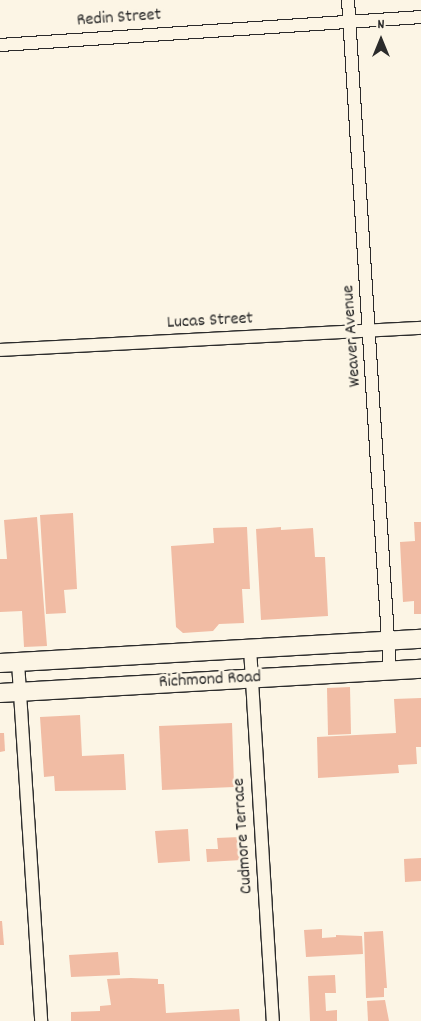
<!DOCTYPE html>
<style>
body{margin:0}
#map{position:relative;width:421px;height:1021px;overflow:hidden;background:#fcf5e5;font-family:Dekko,sans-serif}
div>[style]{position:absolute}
.building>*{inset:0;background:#f1bca4}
.roads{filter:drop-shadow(1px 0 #2b2b2b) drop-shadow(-1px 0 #2b2b2b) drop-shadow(0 1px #2b2b2b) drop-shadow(0 -1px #2b2b2b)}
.minor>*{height:12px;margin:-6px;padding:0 6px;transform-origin:6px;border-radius:6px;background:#fcf5e5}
.secondary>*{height:18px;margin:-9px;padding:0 9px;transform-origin:9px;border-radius:9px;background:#fcf5e5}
span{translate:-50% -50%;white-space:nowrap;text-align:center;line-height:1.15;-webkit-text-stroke:5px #fcf5e5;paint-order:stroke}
.street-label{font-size:18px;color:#2b2b2b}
.north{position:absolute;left:356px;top:15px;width:50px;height:50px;-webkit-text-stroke:4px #fcf5e5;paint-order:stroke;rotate:0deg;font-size:14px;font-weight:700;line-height:20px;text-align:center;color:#2b2b2b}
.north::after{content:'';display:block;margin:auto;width:18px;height:22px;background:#2b2b2b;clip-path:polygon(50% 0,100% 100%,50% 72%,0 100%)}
</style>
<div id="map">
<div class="building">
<div style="clip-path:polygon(73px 513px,77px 589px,64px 590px,66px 613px,46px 614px,40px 515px)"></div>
<div style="clip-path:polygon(37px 517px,47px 646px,24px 647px,22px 611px,0 612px,0 559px,7px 559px,4px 520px)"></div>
<div style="clip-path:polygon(414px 522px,421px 522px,421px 614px,414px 614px,414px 601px,403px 602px,400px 542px,415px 541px)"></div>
<div style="clip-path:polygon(247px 527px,250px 589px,242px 589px,244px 623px,219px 624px,213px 631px,183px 633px,176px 627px,171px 546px,214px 543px,213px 528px)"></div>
<div style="clip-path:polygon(281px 527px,281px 530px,313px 528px,315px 557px,325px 557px,328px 616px,261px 620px,256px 529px)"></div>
<div style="clip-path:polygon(350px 687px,351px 734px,328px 735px,327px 688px)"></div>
<div style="clip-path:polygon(421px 698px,421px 747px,416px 747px,417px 764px,398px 765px,399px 773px,318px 778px,317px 737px,396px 733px,394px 699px)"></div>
<div style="clip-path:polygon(80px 715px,82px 756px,124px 754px,126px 790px,55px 791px,54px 776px,44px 777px,40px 717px)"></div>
<div style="clip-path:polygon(232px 723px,234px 787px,162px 790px,159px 726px)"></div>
<div style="clip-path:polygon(0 733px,4px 733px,5px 751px,0 752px)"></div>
<div style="clip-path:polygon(188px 829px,190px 861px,158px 863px,155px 831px)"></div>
<div style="clip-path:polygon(240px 837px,242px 860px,207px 862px,206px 849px,218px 849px,217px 838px)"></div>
<div style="clip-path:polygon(421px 858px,421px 881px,405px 882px,404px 859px)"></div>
<div style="clip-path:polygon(0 921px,2px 921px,4px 945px,0 945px)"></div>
<div style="clip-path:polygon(322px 929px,322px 938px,336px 937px,336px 935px,362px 936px,363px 954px,306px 957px,304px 930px)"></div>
<div style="clip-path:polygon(383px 931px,387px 988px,384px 988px,384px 997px,366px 998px,364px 932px)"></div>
<div style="clip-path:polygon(118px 952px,120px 975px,71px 977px,69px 955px)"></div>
<div style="clip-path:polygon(335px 975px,336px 993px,325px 993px,326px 1011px,337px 1010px,337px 1021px,310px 1021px,308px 976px)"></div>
<div style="clip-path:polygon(131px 978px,158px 979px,158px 984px,164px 984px,166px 1013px,239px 1009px,240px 1021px,71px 1021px,71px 1012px,100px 1011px,100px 1006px,111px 1005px,107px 979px)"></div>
<div style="clip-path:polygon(385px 1000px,389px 1021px,368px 1021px,367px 1001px)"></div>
</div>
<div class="roads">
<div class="minor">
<div style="left:348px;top:0;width:672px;rotate:86.42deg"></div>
<div style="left:0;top:45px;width:422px;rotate:-3.8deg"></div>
<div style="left:0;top:350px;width:422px;rotate:-3deg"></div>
<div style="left:250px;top:648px;width:374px;rotate:86.5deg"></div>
<div style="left:18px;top:662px;width:360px;rotate:86.3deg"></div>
</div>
<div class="secondary">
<div style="left:0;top:663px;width:422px;rotate:-3.3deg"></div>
<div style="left:0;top:693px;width:422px;rotate:-3.3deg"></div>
</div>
</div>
<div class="street-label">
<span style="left:119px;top:19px;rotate:-4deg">Redin Street</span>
<span style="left:210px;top:322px;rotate:-3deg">Lucas Street</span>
<span style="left:353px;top:336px;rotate:-94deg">Weaver Avenue</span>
<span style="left:210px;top:681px;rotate:-3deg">Richmond Road</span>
<span style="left:244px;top:836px;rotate:-94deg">Cudmore Terrace</span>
</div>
<div class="north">N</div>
</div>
